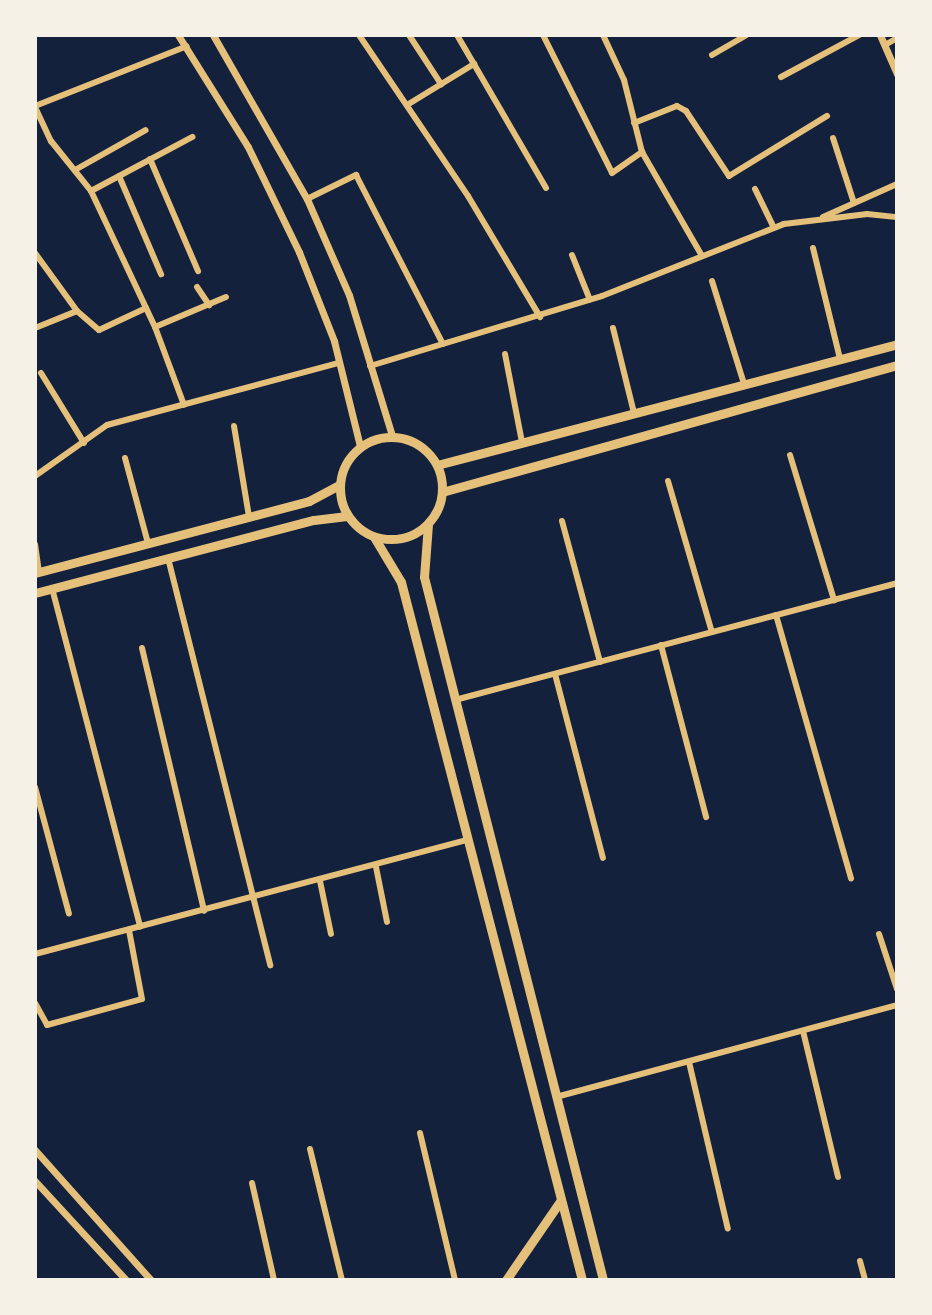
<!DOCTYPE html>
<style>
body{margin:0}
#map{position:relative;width:932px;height:1315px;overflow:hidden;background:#14213d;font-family:Cabin,sans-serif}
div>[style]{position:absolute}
.minor>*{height:6px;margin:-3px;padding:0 3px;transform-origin:3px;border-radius:3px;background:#e5c07b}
.tertiary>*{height:7px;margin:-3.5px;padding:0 3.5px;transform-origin:3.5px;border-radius:3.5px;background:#e5c07b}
.secondary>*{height:9px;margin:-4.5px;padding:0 4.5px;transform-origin:4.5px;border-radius:4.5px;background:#e5c07b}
.secondary>.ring{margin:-4.5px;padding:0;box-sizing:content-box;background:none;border:9px solid #e5c07b;border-radius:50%}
span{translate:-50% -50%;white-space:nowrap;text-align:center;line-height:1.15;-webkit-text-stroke:5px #f6f1e7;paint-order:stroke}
.frame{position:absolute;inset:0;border:37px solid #f6f1e7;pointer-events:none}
</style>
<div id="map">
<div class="minor">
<div style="left:359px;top:35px;width:194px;rotate:55.9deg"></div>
<div style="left:468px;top:196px;width:141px;rotate:59.2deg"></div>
<div style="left:409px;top:35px;width:59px;rotate:56.9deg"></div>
<div style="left:457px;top:35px;width:177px;rotate:59.8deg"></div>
<div style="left:543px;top:35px;width:154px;rotate:63.4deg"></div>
<div style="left:612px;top:173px;width:37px;rotate:-35deg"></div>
<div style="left:603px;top:35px;width:50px;rotate:65deg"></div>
<div style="left:624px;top:80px;width:74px;rotate:76deg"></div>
<div style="left:642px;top:152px;width:120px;rotate:60deg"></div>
<div style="left:885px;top:45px;width:14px;rotate:-30deg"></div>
<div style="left:712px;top:55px;width:39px;rotate:-30deg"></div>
<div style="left:781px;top:77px;width:89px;rotate:-28.3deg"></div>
<div style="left:407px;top:105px;width:79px;rotate:-31.5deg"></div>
<div style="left:35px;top:106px;width:163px;rotate:-21.5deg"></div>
<div style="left:35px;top:107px;width:38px;rotate:65deg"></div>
<div style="left:51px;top:141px;width:64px;rotate:51.3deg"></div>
<div style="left:91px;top:191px;width:150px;rotate:64.8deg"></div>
<div style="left:155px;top:327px;width:83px;rotate:69.6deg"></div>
<div style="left:634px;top:123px;width:46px;rotate:-21.6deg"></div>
<div style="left:677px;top:106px;width:10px;rotate:29deg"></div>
<div style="left:686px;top:111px;width:78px;rotate:56.5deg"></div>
<div style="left:729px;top:176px;width:115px;rotate:-31.5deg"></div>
<div style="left:833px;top:138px;width:68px;rotate:72.1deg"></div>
<div style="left:150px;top:159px;width:122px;rotate:66.8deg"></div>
<div style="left:75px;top:170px;width:81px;rotate:-29.4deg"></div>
<div style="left:119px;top:176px;width:107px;rotate:66.8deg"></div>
<div style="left:755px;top:189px;width:43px;rotate:64deg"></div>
<div style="left:91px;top:191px;width:115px;rotate:-28.1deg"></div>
<div style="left:307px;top:199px;width:55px;rotate:-26.1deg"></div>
<div style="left:356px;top:175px;width:190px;rotate:62.8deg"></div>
<div style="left:823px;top:217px;width:81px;rotate:-24deg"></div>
<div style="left:813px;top:248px;width:114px;rotate:76.3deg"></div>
<div style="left:35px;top:253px;width:72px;rotate:54.1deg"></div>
<div style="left:572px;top:255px;width:48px;rotate:68.2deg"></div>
<div style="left:712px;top:281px;width:108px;rotate:72.7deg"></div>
<div style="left:197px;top:287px;width:22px;rotate:56deg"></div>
<div style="left:155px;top:327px;width:77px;rotate:-22.9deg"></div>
<div style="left:35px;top:328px;width:45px;rotate:-22deg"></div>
<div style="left:77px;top:311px;width:29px;rotate:41deg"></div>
<div style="left:99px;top:330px;width:52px;rotate:-25.1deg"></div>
<div style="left:613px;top:328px;width:88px;rotate:76.1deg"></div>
<div style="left:505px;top:354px;width:90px;rotate:79.1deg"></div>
<div style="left:370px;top:366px;width:242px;rotate:-16.8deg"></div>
<div style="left:602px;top:296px;width:196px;rotate:-21.6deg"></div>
<div style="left:784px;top:224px;width:84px;rotate:-6.9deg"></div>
<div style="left:867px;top:214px;width:30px;rotate:6deg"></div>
<div style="left:41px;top:373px;width:82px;rotate:58.4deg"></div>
<div style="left:234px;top:426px;width:92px;rotate:80.6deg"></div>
<div style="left:790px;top:455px;width:152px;rotate:73.1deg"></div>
<div style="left:125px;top:458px;width:88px;rotate:74.9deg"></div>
<div style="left:35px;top:476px;width:88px;rotate:-35.3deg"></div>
<div style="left:107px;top:425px;width:240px;rotate:-15deg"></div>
<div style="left:668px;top:481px;width:157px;rotate:73.8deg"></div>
<div style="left:562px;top:521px;width:146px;rotate:74.9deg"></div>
<div style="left:35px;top:544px;width:28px;rotate:82deg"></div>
<div style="left:168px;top:558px;width:420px;rotate:75.9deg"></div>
<div style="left:52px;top:588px;width:350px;rotate:75.4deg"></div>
<div style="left:776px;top:615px;width:274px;rotate:74.1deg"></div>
<div style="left:661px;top:645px;width:178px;rotate:75.3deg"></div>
<div style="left:142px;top:648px;width:270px;rotate:76.7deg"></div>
<div style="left:555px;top:674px;width:190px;rotate:75.4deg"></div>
<div style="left:455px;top:700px;width:457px;rotate:-14.8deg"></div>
<div style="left:35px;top:787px;width:131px;rotate:75deg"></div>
<div style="left:376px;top:867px;width:56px;rotate:78.7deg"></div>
<div style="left:320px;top:881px;width:54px;rotate:78.3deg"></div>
<div style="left:879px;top:934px;width:58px;rotate:71.9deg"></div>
<div style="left:35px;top:954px;width:448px;rotate:-14.8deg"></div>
<div style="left:35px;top:1003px;width:25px;rotate:61deg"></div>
<div style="left:47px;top:1025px;width:98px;rotate:-15.3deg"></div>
<div style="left:142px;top:999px;width:70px;rotate:-100.7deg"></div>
<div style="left:803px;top:1031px;width:150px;rotate:76.5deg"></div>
<div style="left:689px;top:1062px;width:171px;rotate:76.9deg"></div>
<div style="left:556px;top:1097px;width:353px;rotate:-15.1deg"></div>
<div style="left:420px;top:1133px;width:151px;rotate:76.6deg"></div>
<div style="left:310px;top:1149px;width:135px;rotate:76.3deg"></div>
<div style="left:252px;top:1183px;width:99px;rotate:77.2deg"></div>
<div style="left:860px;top:1261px;width:20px;rotate:75deg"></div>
</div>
<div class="tertiary">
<div style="left:178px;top:35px;width:132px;rotate:58deg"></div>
<div style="left:248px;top:147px;width:117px;rotate:64.1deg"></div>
<div style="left:299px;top:252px;width:96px;rotate:68.5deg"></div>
<div style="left:334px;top:341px;width:108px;rotate:76.1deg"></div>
<div style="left:213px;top:35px;width:189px;rotate:60.2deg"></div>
<div style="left:307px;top:199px;width:105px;rotate:66.4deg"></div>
<div style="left:349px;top:295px;width:147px;rotate:73deg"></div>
<div style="left:880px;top:35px;width:43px;rotate:66.4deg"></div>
<div style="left:35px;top:1150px;width:174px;rotate:48.3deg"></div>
<div style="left:35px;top:1181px;width:134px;rotate:47.4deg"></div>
</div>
<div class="secondary">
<div class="ring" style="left:340px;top:437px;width:93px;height:93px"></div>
<div style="left:437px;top:465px;width:476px;rotate:-14.7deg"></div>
<div style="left:442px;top:492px;width:472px;rotate:-15.6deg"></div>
<div style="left:428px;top:524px;width:53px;rotate:94.3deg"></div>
<div style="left:424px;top:577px;width:725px;rotate:75.71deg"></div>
<div style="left:374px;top:537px;width:52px;rotate:59deg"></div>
<div style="left:401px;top:582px;width:721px;rotate:75.46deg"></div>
<div style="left:35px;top:573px;width:283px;rotate:-14.7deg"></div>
<div style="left:309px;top:501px;width:34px;rotate:-28deg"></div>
<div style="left:35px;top:593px;width:288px;rotate:-14.7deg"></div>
<div style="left:314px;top:520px;width:33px;rotate:-7deg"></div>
<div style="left:506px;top:1280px;width:97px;rotate:-55.5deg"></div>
</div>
<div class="frame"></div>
</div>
